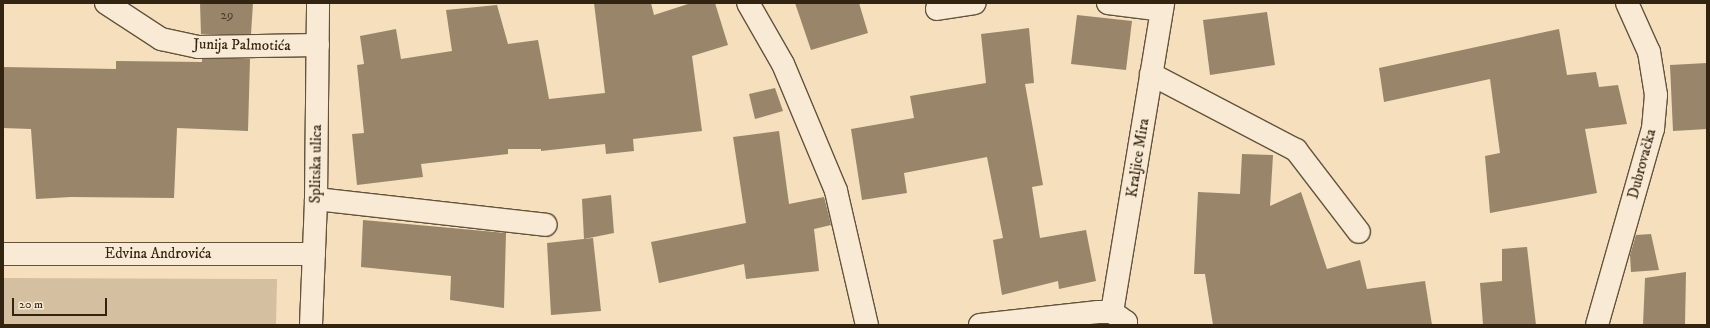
<!DOCTYPE html>
<meta charset="utf-8">
<style>
body{margin:0}
#map{position:relative;width:1710px;height:328px;overflow:hidden;background:#f5dfbd;font-family:"IM FELL DW Pica",serif}
div>[style]{position:absolute}
.green>*{inset:0;background:#d4bfa0}
.building>*{inset:0;background:#98856a}
.roads{filter:drop-shadow(1px 0 #64533c) drop-shadow(-1px 0 #64533c) drop-shadow(0 1px #64533c) drop-shadow(0 -1px #64533c)}
.minor>*{height:22px;margin:-11px;padding:0 11px;transform-origin:11px;border-radius:11px;background:#f8ead4}
.tertiary>*{height:22px;margin:-11px;padding:0 11px;transform-origin:11px;border-radius:11px;background:#f8ead4}
span{translate:-50% -50%;white-space:nowrap;text-align:center;line-height:1.15;-webkit-text-stroke:3px #f8ead4;paint-order:stroke}
.number-label{font-size:13px;color:#4c3c27}
.number-label span{-webkit-text-stroke-width:0}
.street-label{font-size:15px;color:#332411}
.frame{position:absolute;inset:0;border:4px solid #332411;pointer-events:none}
.scale{position:absolute;left:12px;top:298px;width:95px;height:18px;box-sizing:border-box;border:2px solid #332411;border-top:0;padding-left:5px;font-size:12px;line-height:14px;white-space:nowrap;color:#332411;-webkit-text-stroke:3px #f8ead4;paint-order:stroke}
</style>
<div id="map">
<div class="green">
<div style="clip-path:polygon(3px 278px,277px 279px,276px 325px,3px 325px)"></div>
</div>
<div class="building">
<div style="clip-path:polygon(200px 3px,253px 3px,251px 34px,201px 34px)"></div>
<div style="clip-path:polygon(594px 3px,651px 3px,654px 15px,691px 3px,715px 3px,728px 45px,692px 56px,702px 131px,633px 139px,634px 151px,606px 154px,605px 144px,541px 151px,541px 149px,508px 149px,508px 154px,421px 164px,423px 177px,357px 185px,352px 134px,364px 133px,357px 65px,364px 64px,360px 36px,396px 29px,401px 59px,452px 51px,446px 10px,497px 5px,508px 44px,538px 40px,549px 99px,605px 93px)"></div>
<div style="clip-path:polygon(795px 3px,859px 3px,868px 33px,811px 50px)"></div>
<div style="clip-path:polygon(1267px 12px,1275px 65px,1210px 75px,1203px 20px)"></div>
<div style="clip-path:polygon(1077px 15px,1132px 21px,1126px 70px,1071px 64px)"></div>
<div style="clip-path:polygon(1029px 28px,1034px 83px,1025px 84px,1043px 185px,1032px 187px,1040px 238px,1086px 230px,1096px 281px,1059px 289px,1058px 281px,1002px 295px,993px 240px,1003px 238px,987px 157px,904px 173px,907px 193px,862px 200px,851px 129px,914px 118px,910px 96px,986px 83px,981px 34px)"></div>
<div style="clip-path:polygon(1559px 29px,1567px 75px,1596px 72px,1599px 87px,1618px 85px,1627px 124px,1585px 129px,1597px 193px,1490px 213px,1485px 156px,1500px 153px,1490px 79px,1384px 102px,1379px 68px)"></div>
<div style="clip-path:polygon(202px 59px,250px 59px,248px 131px,177px 128px,174px 198px,71px 197px,36px 199px,31px 129px,3px 128px,3px 67px,116px 69px,116px 61px,202px 62px)"></div>
<div style="clip-path:polygon(1707px 63px,1707px 129px,1673px 131px,1670px 65px)"></div>
<div style="clip-path:polygon(775px 88px,783px 111px,755px 119px,749px 94px)"></div>
<div style="clip-path:polygon(779px 131px,789px 204px,824px 197px,828px 212px,831px 225px,814px 229px,819px 271px,746px 279px,744px 264px,659px 283px,651px 242px,746px 223px,733px 137px)"></div>
<div style="clip-path:polygon(1242px 154px,1273px 155px,1270px 206px,1301px 192px,1327px 269px,1360px 260px,1367px 289px,1425px 281px,1432px 325px,1213px 325px,1205px 274px,1194px 274px,1198px 192px,1240px 194px)"></div>
<div style="clip-path:polygon(611px 195px,614px 233px,584px 239px,582px 199px)"></div>
<div style="clip-path:polygon(363px 220px,506px 233px,504px 308px,450px 300px,451px 276px,361px 267px)"></div>
<div style="clip-path:polygon(1651px 234px,1659px 270px,1631px 272px,1630px 255px,1636px 235px)"></div>
<div style="clip-path:polygon(593px 238px,601px 311px,551px 315px,547px 243px)"></div>
<div style="clip-path:polygon(1527px 247px,1536px 325px,1483px 325px,1480px 283px,1502px 281px,1502px 249px)"></div>
<div style="clip-path:polygon(1686px 272px,1685px 325px,1643px 325px,1645px 278px)"></div>
</div>
<div class="roads">
<div class="minor">
<div style="left:106px;top:3px;width:66px;rotate:33.2deg"></div>
<div style="left:161px;top:39px;width:38px;rotate:12deg"></div>
<div style="left:198px;top:47px;width:120px;rotate:-1deg"></div>
<div style="left:748px;top:3px;width:70px;rotate:60.2deg"></div>
<div style="left:783px;top:64px;width:138px;rotate:67.3deg"></div>
<div style="left:836px;top:191px;width:138px;rotate:77deg"></div>
<div style="left:1108px;top:3px;width:54px;rotate:7.4deg"></div>
<div style="left:937px;top:9px;width:38px;rotate:-9deg"></div>
<div style="left:1151px;top:74px;width:164px;rotate:27.7deg"></div>
<div style="left:1296px;top:150px;width:103px;rotate:52.5deg"></div>
<div style="left:316px;top:199px;width:231px;rotate:6.4deg"></div>
<div style="left:3px;top:254px;width:311px"></div>
<div style="left:1112px;top:312px;width:313px;rotate:-80.6deg"></div>
<div style="left:980px;top:325px;width:119px;rotate:-6.3deg"></div>
<div style="left:1098px;top:312px;width:14px"></div>
<div style="left:1112px;top:312px;width:17px;rotate:36deg"></div>
<div style="left:1126px;top:322px;width:3px;rotate:90deg"></div>
<div style="left:1597px;top:325px;width:204px;rotate:-74.1deg"></div>
<div style="left:1653px;top:129px;width:34px;rotate:-85deg"></div>
<div style="left:1656px;top:95px;width:44px;rotate:-99.2deg"></div>
<div style="left:1649px;top:52px;width:54px;rotate:-114.2deg"></div>
</div>
<div class="tertiary">
<div style="left:311px;top:325px;width:126px;rotate:-87.7deg"></div>
<div style="left:316px;top:199px;width:196px;rotate:-89.4deg"></div>
</div>
</div>
<div class="number-label">
<span style="left:227px;top:15px">29</span>
</div>
<div class="street-label">
<span style="left:242px;top:45px;rotate:1deg">Junija Palmotića</span>
<span style="left:1138px;top:158px;rotate:-81deg">Kraljice Mira</span>
<span style="left:316px;top:164px;rotate:-89deg">Splitska ulica</span>
<span style="left:1642px;top:164px;rotate:-75deg">Dubrovačka</span>
<span style="left:158px;top:254px">Edvina Androvića</span>
</div>
<div class="frame"></div>
<div class="scale">20 m</div>
</div>
